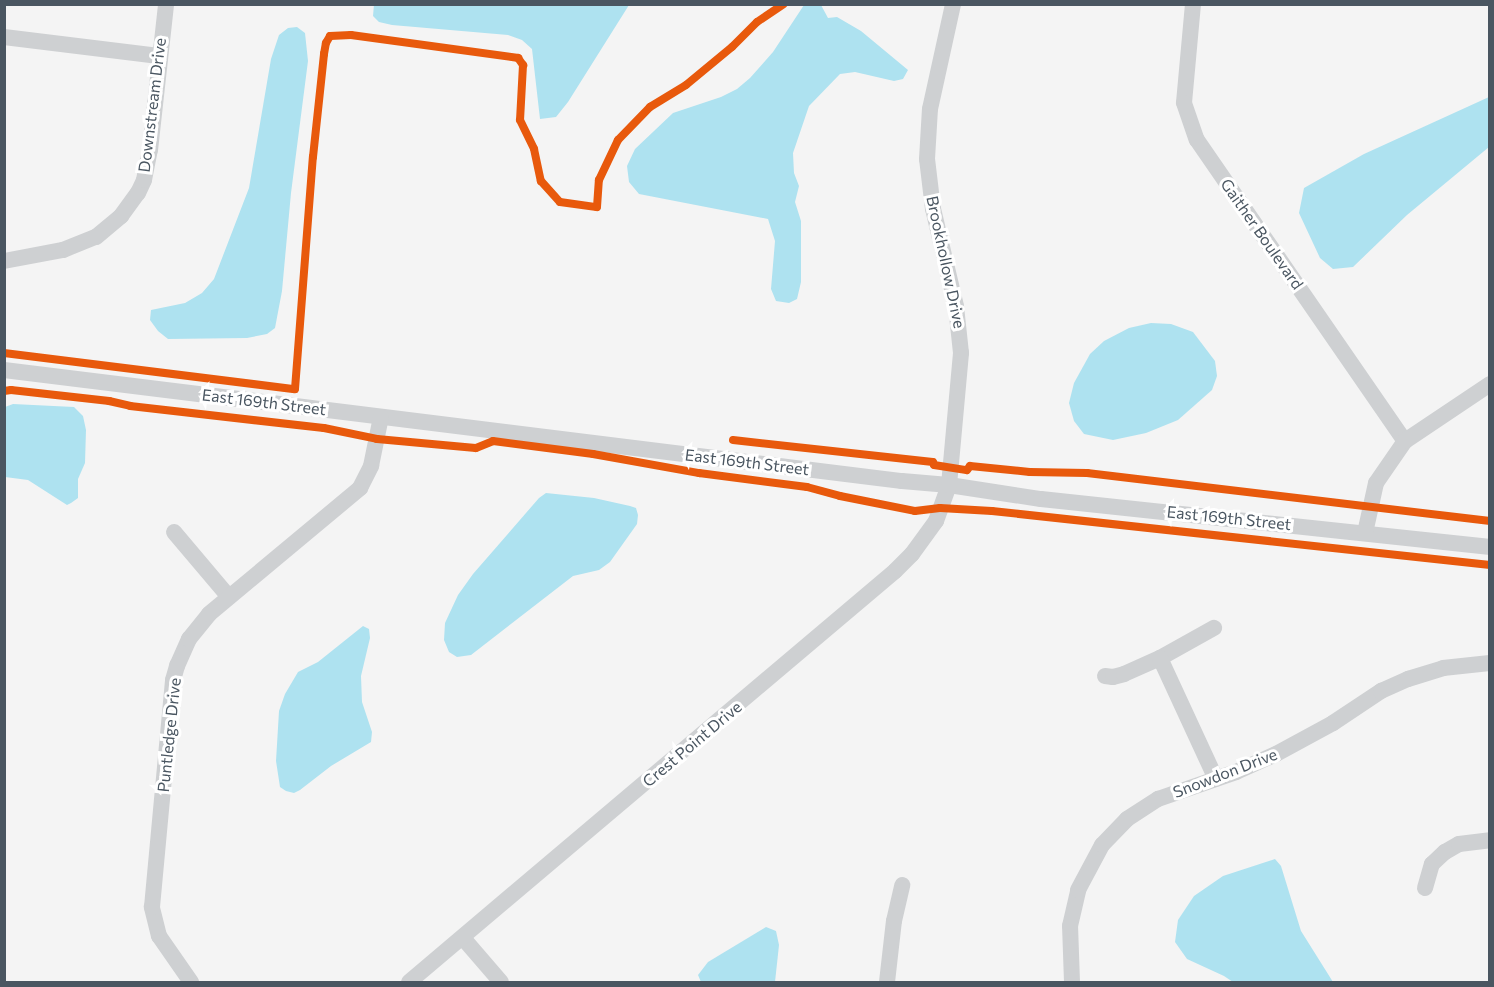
<!DOCTYPE html>
<style>
body{margin:0}
#map{position:relative;width:1494px;height:987px;overflow:hidden;background:#f4f4f4;font-family:Commissioner,sans-serif}
div>[style]{position:absolute}
.water>*{inset:0;background:#aee2f0}
.minor>*{height:16px;margin:-8px;padding:0 8px;transform-origin:8px;border-radius:8px;background:#ced0d2}
.cycleway>*{height:8px;margin:-4px;padding:0 4px;transform-origin:4px;border-radius:4px;background:#e8590c}
span{translate:-50% -50%;white-space:nowrap;text-align:center;line-height:1.15;-webkit-text-stroke:6px #fff;paint-order:stroke}
.street-label{font-size:16px;color:#4a5661}
.frame{position:absolute;inset:0;border:6px solid #4a5661;pointer-events:none}
</style>
<div id="map">
<div class="water">
<div style="clip-path:polygon(374px 4px,629px 4px,629px 5px,568px 102px,556px 117px,540px 119px,532px 49px,522px 40px,508px 35px,392px 25px,379px 22px,373px 16px)"></div>
<div style="clip-path:polygon(804px 5px,821px 5px,828px 18px,837px 17px,861px 31px,908px 70px,903px 79px,894px 81px,855px 72px,840px 74px,809px 106px,793px 153px,794px 173px,799px 186px,795px 202px,801px 221px,801px 282px,797px 299px,789px 303px,776px 301px,771px 289px,775px 241px,768px 219px,639px 194px,629px 182px,627px 166px,635px 149px,673px 113px,721px 97px,737px 89px,750px 78px,773px 52px)"></div>
<div style="clip-path:polygon(297px 27px,305px 33px,308px 61px,291px 193px,282px 291px,275px 328px,267px 334px,247px 338px,168px 339px,158px 331px,150px 320px,151px 310px,185px 303px,202px 293px,214px 279px,249px 188px,271px 59px,279px 35px,288px 28px)"></div>
<div style="clip-path:polygon(1489px 97px,1489px 147px,1407px 215px,1353px 267px,1333px 269px,1320px 258px,1299px 213px,1304px 188px,1364px 154px)"></div>
<div style="clip-path:polygon(1151px 323px,1171px 324px,1193px 332px,1215px 361px,1217px 376px,1212px 390px,1178px 420px,1146px 433px,1113px 440px,1084px 434px,1074px 421px,1069px 403px,1074px 383px,1090px 354px,1104px 341px,1129px 328px)"></div>
<div style="clip-path:polygon(13px 404px,74px 407px,83px 416px,86px 430px,85px 463px,78px 479px,78px 498px,71px 503px,67px 505px,28px 480px,5px 477px,5px 407px)"></div>
<div style="clip-path:polygon(546px 493px,594px 498px,630px 506px,636px 508px,638px 515px,637px 524px,610px 562px,599px 570px,573px 576px,471px 655px,457px 657px,449px 652px,444px 640px,445px 623px,458px 595px,473px 574px,539px 498px)"></div>
<div style="clip-path:polygon(363px 626px,369px 629px,370px 638px,361px 676px,362px 702px,372px 732px,371px 742px,331px 766px,300px 790px,294px 793px,286px 791px,280px 787px,276px 761px,279px 711px,285px 694px,298px 672px,318px 662px)"></div>
<div style="clip-path:polygon(1275px 859px,1281px 866px,1301px 931px,1333px 982px,1233px 982px,1224px 976px,1187px 959px,1175px 942px,1178px 920px,1194px 896px,1223px 876px)"></div>
<div style="clip-path:polygon(766px 927px,776px 931px,779px 945px,775px 982px,701px 982px,698px 975px,708px 962px)"></div>
</div>
<div class="minor">
<div style="left:1193px;top:4px;width:99px;rotate:95.2deg"></div>
<div style="left:1184px;top:103px;width:39px;rotate:71deg"></div>
<div style="left:1197px;top:140px;width:366px;rotate:55.4deg"></div>
<div style="left:4px;top:37px;width:156px;rotate:7deg"></div>
<div style="left:4px;top:261px;width:60px;rotate:-10.6deg"></div>
<div style="left:63px;top:250px;width:35px;rotate:-22deg"></div>
<div style="left:96px;top:237px;width:33px;rotate:-40deg"></div>
<div style="left:121px;top:216px;width:29px;rotate:-54deg"></div>
<div style="left:138px;top:193px;width:14px;rotate:-65deg"></div>
<div style="left:144px;top:180px;width:31px;rotate:-79deg"></div>
<div style="left:150px;top:150px;width:147px;rotate:-83.7deg"></div>
<div style="left:4px;top:370px;width:905px;rotate:7.05deg"></div>
<div style="left:902px;top:481px;width:47px;rotate:4.9deg"></div>
<div style="left:949px;top:485px;width:93px;rotate:8.7deg"></div>
<div style="left:1041px;top:499px;width:452px;rotate:6.1deg"></div>
<div style="left:174px;top:532px;width:85px;rotate:49.8deg"></div>
<div style="left:1365px;top:533px;width:51px;rotate:-77.6deg"></div>
<div style="left:1376px;top:483px;width:51px;rotate:-55.4deg"></div>
<div style="left:1405px;top:441px;width:102px;rotate:-33.8deg"></div>
<div style="left:1160px;top:658px;width:62px;rotate:-29.1deg"></div>
<div style="left:1105px;top:676px;width:8px;rotate:7deg"></div>
<div style="left:1113px;top:677px;width:11px;rotate:-15deg"></div>
<div style="left:1124px;top:674px;width:39px;rotate:-24deg"></div>
<div style="left:1160px;top:658px;width:133px;rotate:65.2deg"></div>
<div style="left:1425px;top:888px;width:25px;rotate:-74deg"></div>
<div style="left:1432px;top:864px;width:18px;rotate:-43deg"></div>
<div style="left:1445px;top:852px;width:16px;rotate:-30deg"></div>
<div style="left:1459px;top:844px;width:31px;rotate:-7deg"></div>
<div style="left:463px;top:938px;width:58px;rotate:49.2deg"></div>
<div style="left:191px;top:982px;width:56px;rotate:-124.8deg"></div>
<div style="left:159px;top:936px;width:30px;rotate:-104deg"></div>
<div style="left:152px;top:907px;width:228px;rotate:-84.7deg"></div>
<div style="left:173px;top:680px;width:15px;rotate:-74deg"></div>
<div style="left:177px;top:666px;width:30px;rotate:-66deg"></div>
<div style="left:189px;top:639px;width:32px;rotate:-51deg"></div>
<div style="left:209px;top:614px;width:197px;rotate:-39.8deg"></div>
<div style="left:360px;top:488px;width:25px;rotate:-63deg"></div>
<div style="left:371px;top:466px;width:50px;rotate:-78.5deg"></div>
<div style="left:409px;top:982px;width:636px;rotate:-40.22deg"></div>
<div style="left:895px;top:571px;width:24px;rotate:-45deg"></div>
<div style="left:912px;top:554px;width:41px;rotate:-54deg"></div>
<div style="left:936px;top:521px;width:38px;rotate:-70deg"></div>
<div style="left:949px;top:485px;width:133px;rotate:-84.8deg"></div>
<div style="left:961px;top:353px;width:47px;rotate:-96.1deg"></div>
<div style="left:956px;top:306px;width:100px;rotate:-103.3deg"></div>
<div style="left:933px;top:209px;width:50px;rotate:-96.8deg"></div>
<div style="left:927px;top:159px;width:50px;rotate:-86.6deg"></div>
<div style="left:930px;top:109px;width:107px;rotate:-77.6deg"></div>
<div style="left:887px;top:982px;width:61px;rotate:-83.5deg"></div>
<div style="left:894px;top:921px;width:37px;rotate:-77deg"></div>
<div style="left:1072px;top:982px;width:56px;rotate:-92deg"></div>
<div style="left:1070px;top:926px;width:37px;rotate:-77deg"></div>
<div style="left:1078px;top:890px;width:51px;rotate:-61.9deg"></div>
<div style="left:1102px;top:845px;width:36px;rotate:-46deg"></div>
<div style="left:1127px;top:819px;width:37px;rotate:-33deg"></div>
<div style="left:1158px;top:799px;width:83px;rotate:-19.1deg"></div>
<div style="left:1236px;top:772px;width:44px;rotate:-24.2deg"></div>
<div style="left:1276px;top:754px;width:65px;rotate:-28.5deg"></div>
<div style="left:1333px;top:723px;width:58px;rotate:-33.7deg"></div>
<div style="left:1381px;top:691px;width:30px;rotate:-24deg"></div>
<div style="left:1408px;top:679px;width:37px;rotate:-17deg"></div>
<div style="left:1443px;top:668px;width:47px;rotate:-6.1deg"></div>
</div>
<div class="cycleway">
<div style="left:4px;top:353px;width:293px;rotate:7.1deg"></div>
<div style="left:295px;top:389px;width:233px;rotate:-85.6deg"></div>
<div style="left:313px;top:157px;width:104px;rotate:-83.9deg"></div>
<div style="left:324px;top:54px;width:11px;rotate:-80deg"></div>
<div style="left:326px;top:43px;width:8px;rotate:-60deg"></div>
<div style="left:330px;top:36px;width:21px;rotate:-3deg"></div>
<div style="left:351px;top:35px;width:169px;rotate:7.8deg"></div>
<div style="left:518px;top:58px;width:9px;rotate:54deg"></div>
<div style="left:523px;top:65px;width:55px;rotate:93.1deg"></div>
<div style="left:520px;top:120px;width:32px;rotate:64deg"></div>
<div style="left:534px;top:149px;width:33px;rotate:78deg"></div>
<div style="left:541px;top:181px;width:28px;rotate:48deg"></div>
<div style="left:560px;top:202px;width:37px;rotate:8deg"></div>
<div style="left:597px;top:207px;width:27px;rotate:-86deg"></div>
<div style="left:599px;top:180px;width:44px;rotate:-64.6deg"></div>
<div style="left:618px;top:140px;width:46px;rotate:-45.9deg"></div>
<div style="left:650px;top:107px;width:42px;rotate:-31.4deg"></div>
<div style="left:686px;top:85px;width:60px;rotate:-39.6deg"></div>
<div style="left:732px;top:47px;width:35px;rotate:-45deg"></div>
<div style="left:757px;top:22px;width:32px;rotate:-34deg"></div>
<div style="left:4px;top:391px;width:7px;rotate:-8deg"></div>
<div style="left:11px;top:390px;width:99px;rotate:6.4deg"></div>
<div style="left:109px;top:401px;width:22px;rotate:13deg"></div>
<div style="left:130px;top:406px;width:195px;rotate:6.5deg"></div>
<div style="left:324px;top:428px;width:54px;rotate:11.7deg"></div>
<div style="left:377px;top:439px;width:99px;rotate:5.2deg"></div>
<div style="left:476px;top:448px;width:18px;rotate:-22deg"></div>
<div style="left:493px;top:441px;width:101px;rotate:7.4deg"></div>
<div style="left:593px;top:454px;width:108px;rotate:10.2deg"></div>
<div style="left:699px;top:473px;width:109px;rotate:7.4deg"></div>
<div style="left:807px;top:487px;width:34px;rotate:15deg"></div>
<div style="left:840px;top:496px;width:76px;rotate:11.3deg"></div>
<div style="left:915px;top:511px;width:25px;rotate:-7deg"></div>
<div style="left:940px;top:508px;width:52px;rotate:3.3deg"></div>
<div style="left:992px;top:511px;width:501px;rotate:6.19deg"></div>
<div style="left:733px;top:440px;width:201px;rotate:6.3deg"></div>
<div style="left:933px;top:462px;width:3px;rotate:72deg"></div>
<div style="left:934px;top:465px;width:33px;rotate:9deg"></div>
<div style="left:967px;top:470px;width:5px;rotate:-53deg"></div>
<div style="left:970px;top:466px;width:60px;rotate:5.7deg"></div>
<div style="left:1030px;top:472px;width:57px;rotate:1deg"></div>
<div style="left:1087px;top:473px;width:406px;rotate:6.8deg"></div>
</div>
<div class="street-label">
<span style="left:152px;top:105px;rotate:-83deg">Downstream Drive</span>
<span style="left:1262px;top:234px;rotate:55deg">Gaither Boulevard</span>
<span style="left:946px;top:262px;rotate:78deg">Brookhollow Drive</span>
<span style="left:264px;top:402px;rotate:7deg">East 169th Street</span>
<span style="left:747px;top:462px;rotate:7deg">East 169th Street</span>
<span style="left:1229px;top:518px;rotate:6deg">East 169th Street</span>
<span style="left:169px;top:735px;rotate:-84deg">Puntledge Drive</span>
<span style="left:692px;top:744px;rotate:-40deg">Crest Point Drive</span>
<span style="left:1225px;top:773px;rotate:-21deg">Snowdon Drive</span>
</div>
<div class="frame"></div>
</div>
